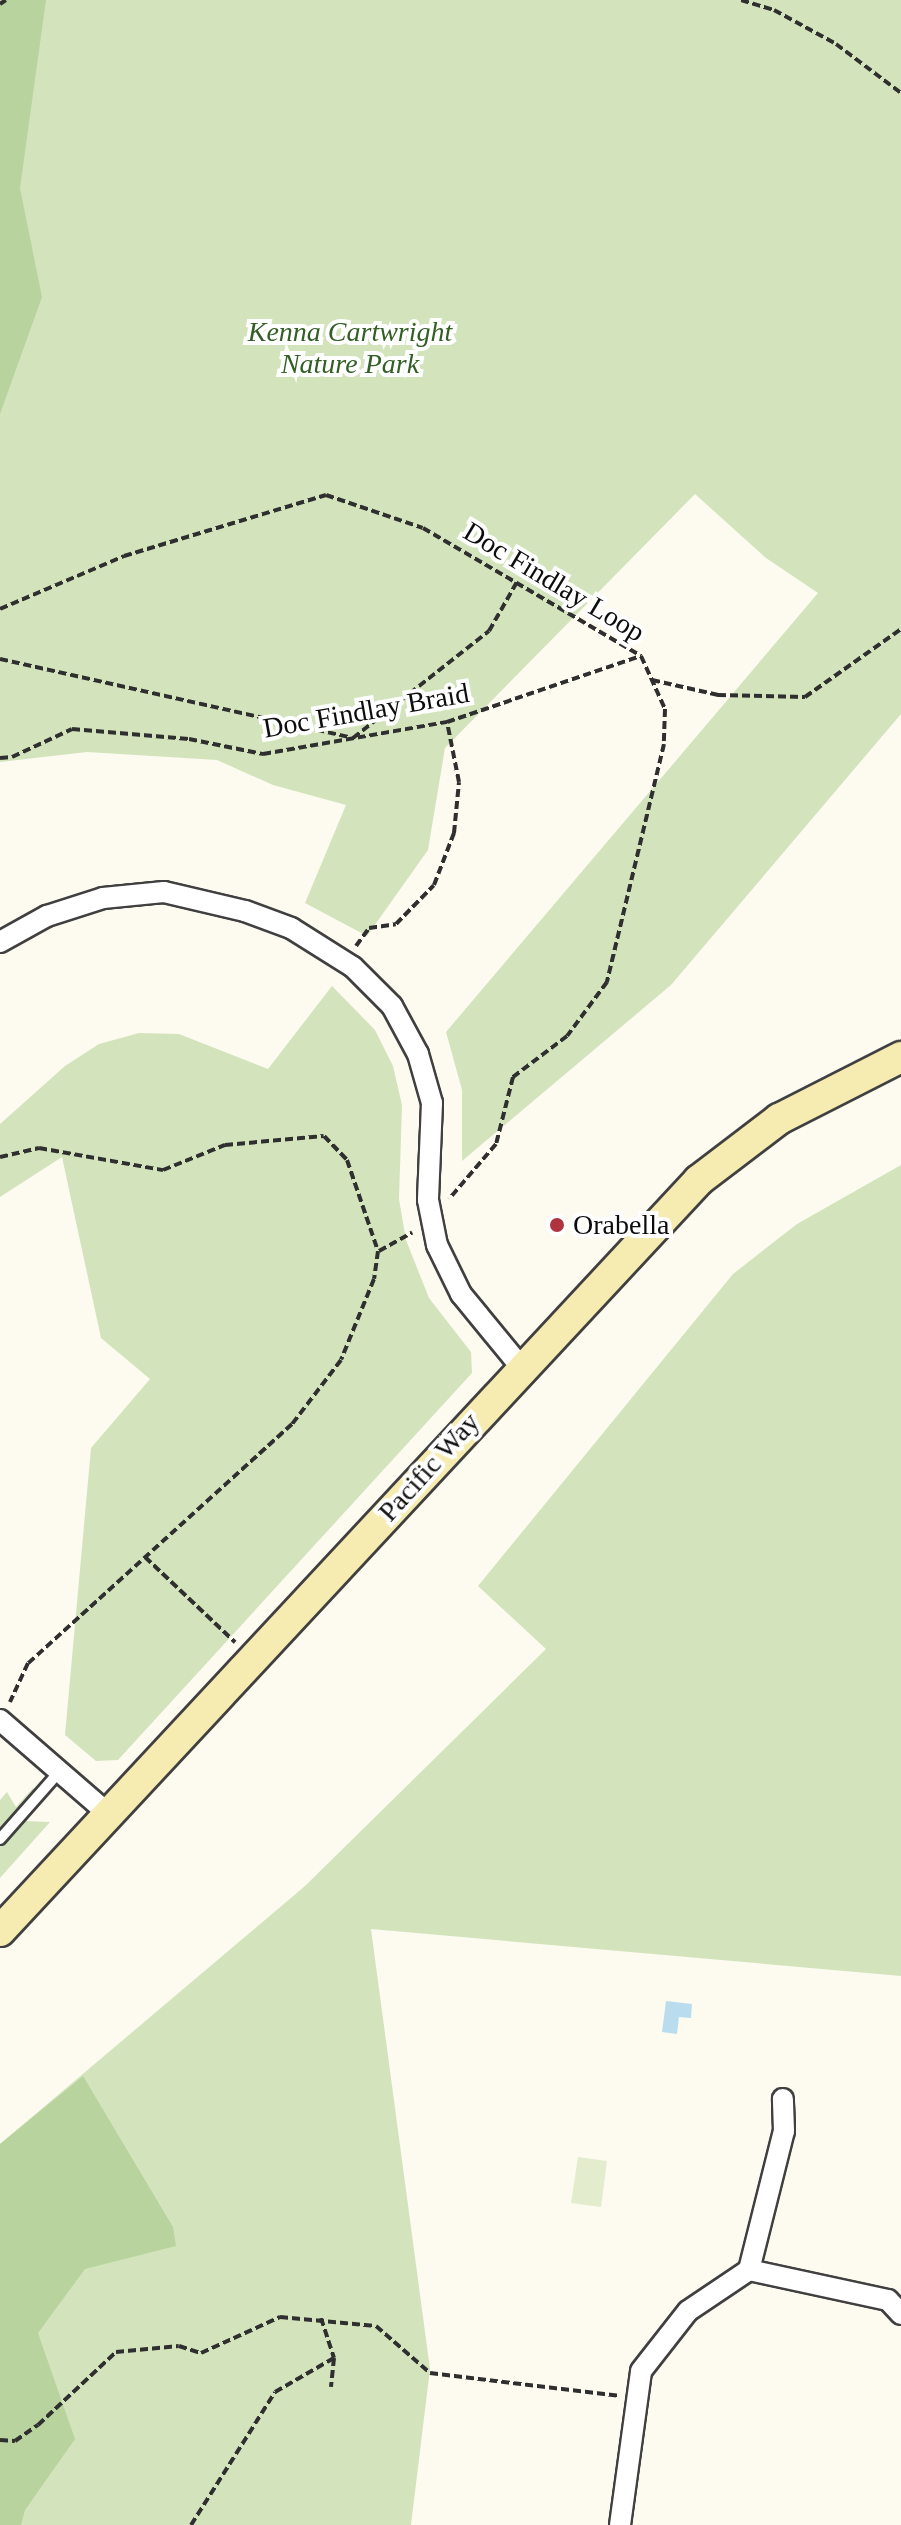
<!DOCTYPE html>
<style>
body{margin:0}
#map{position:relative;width:901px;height:2525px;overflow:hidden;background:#fdfaf0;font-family:Georgia,serif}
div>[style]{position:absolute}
.green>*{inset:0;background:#d3e4bd}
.forest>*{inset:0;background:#b8d39d}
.pitch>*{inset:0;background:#e3edcd}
.water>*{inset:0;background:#b9ddef}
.path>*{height:4px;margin-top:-2px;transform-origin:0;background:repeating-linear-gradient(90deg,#2f2f2f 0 8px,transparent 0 12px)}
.roads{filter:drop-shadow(2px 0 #404040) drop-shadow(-2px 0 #404040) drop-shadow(0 2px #404040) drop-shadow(0 -2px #404040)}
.lane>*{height:10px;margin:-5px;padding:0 5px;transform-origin:5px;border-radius:5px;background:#fff}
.street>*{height:20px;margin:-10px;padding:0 10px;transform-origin:10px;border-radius:10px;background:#fff}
.secondary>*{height:30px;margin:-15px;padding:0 15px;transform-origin:15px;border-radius:15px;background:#f6ecb1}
.dots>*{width:22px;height:22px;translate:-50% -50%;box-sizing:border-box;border:4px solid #fff;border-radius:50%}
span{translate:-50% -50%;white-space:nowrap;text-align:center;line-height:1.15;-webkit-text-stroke:8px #fff;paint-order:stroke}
.park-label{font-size:28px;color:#335e25;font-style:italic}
.street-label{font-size:28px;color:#0d0d0d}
.poi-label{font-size:28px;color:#0d0d0d}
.left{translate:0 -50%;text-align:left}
</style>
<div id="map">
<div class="green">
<div style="clip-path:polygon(0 0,901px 0,901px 714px,671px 985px,462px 1161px,462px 1090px,446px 1032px,818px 593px,766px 558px,695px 494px,445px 748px,428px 850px,367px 936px,305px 903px,346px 805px,273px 785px,217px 760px,87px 752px,0 762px)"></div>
<div style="clip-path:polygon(332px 986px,375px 1030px,393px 1066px,402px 1105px,399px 1199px,406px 1240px,429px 1298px,471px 1352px,472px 1373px,118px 1760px,96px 1761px,65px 1735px,91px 1448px,150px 1379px,101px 1338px,62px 1157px,0 1197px,0 1124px,65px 1066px,99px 1044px,139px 1033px,179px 1034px,268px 1069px)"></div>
<div style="clip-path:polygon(901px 1165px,901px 1976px,371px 1929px,430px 2369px,411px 2525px,0 2525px,0 2144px,305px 1886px,546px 1649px,478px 1586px,733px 1274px,797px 1224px)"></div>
<div style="clip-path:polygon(33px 1788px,45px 1797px,26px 1821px,50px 1822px,0 1878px,0 1800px,7px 1792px,16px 1807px)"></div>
</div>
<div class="forest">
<div style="clip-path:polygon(0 0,46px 0,20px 188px,42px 297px,0 414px)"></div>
<div style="clip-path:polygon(83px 2076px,173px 2227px,176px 2246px,85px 2269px,38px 2333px,75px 2439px,25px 2510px,21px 2525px,0 2525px,0 2144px)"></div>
</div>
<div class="pitch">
<div style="clip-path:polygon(578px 2157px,607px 2161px,601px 2207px,571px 2203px)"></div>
</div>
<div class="water">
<div style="clip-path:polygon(666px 2001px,692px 2004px,691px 2018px,679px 2017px,677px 2034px,662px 2032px)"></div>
</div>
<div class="path">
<div style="left:741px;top:0;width:34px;rotate:17deg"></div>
<div style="left:774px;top:10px;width:71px;rotate:28.7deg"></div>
<div style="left:836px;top:44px;width:81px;rotate:37deg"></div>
<div style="left:0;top:4px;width:7px;rotate:-34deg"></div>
<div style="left:0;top:609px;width:135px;rotate:-23.1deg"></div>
<div style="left:124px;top:556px;width:211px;rotate:-16.8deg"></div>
<div style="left:326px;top:495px;width:102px;rotate:18.8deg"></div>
<div style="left:423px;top:528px;width:253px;rotate:30.4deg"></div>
<div style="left:641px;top:656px;width:58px;rotate:65.6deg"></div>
<div style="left:665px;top:709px;width:35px;rotate:92deg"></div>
<div style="left:664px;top:744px;width:245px;rotate:103.5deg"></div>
<div style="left:607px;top:982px;width:67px;rotate:126.5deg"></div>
<div style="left:567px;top:1036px;width:68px;rotate:142.8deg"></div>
<div style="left:513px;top:1077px;width:69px;rotate:104.2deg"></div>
<div style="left:496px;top:1144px;width:72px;rotate:130.5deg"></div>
<div style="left:0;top:659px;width:358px;rotate:12.6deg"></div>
<div style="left:652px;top:680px;width:68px;rotate:12.8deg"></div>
<div style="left:718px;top:695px;width:87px;rotate:1.3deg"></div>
<div style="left:805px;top:697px;width:118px;rotate:-35.3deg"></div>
<div style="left:353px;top:738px;width:173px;rotate:-38.2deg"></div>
<div style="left:489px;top:631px;width:56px;rotate:-60.3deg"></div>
<div style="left:0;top:758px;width:12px;rotate:-5deg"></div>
<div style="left:12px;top:757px;width:66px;rotate:-25deg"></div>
<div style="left:72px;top:729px;width:117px;rotate:4.9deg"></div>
<div style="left:189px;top:739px;width:76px;rotate:11.5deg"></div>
<div style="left:263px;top:754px;width:187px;rotate:-9.9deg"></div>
<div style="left:447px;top:722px;width:205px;rotate:-18.8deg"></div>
<div style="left:356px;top:946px;width:22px;rotate:-54deg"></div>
<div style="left:369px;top:928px;width:27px;rotate:-8deg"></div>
<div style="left:396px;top:924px;width:54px;rotate:-45.7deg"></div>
<div style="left:434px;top:885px;width:56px;rotate:-69deg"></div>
<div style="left:454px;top:833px;width:51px;rotate:-84.4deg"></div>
<div style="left:459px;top:782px;width:61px;rotate:-101.3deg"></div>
<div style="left:0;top:1157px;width:40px;rotate:-13deg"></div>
<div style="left:39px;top:1148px;width:126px;rotate:10.1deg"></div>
<div style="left:163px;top:1170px;width:67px;rotate:-22deg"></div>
<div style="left:225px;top:1145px;width:99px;rotate:-5.2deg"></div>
<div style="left:324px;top:1136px;width:33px;rotate:46deg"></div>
<div style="left:347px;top:1160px;width:96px;rotate:71.2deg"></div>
<div style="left:378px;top:1251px;width:28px;rotate:98deg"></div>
<div style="left:374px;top:1279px;width:87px;rotate:112.2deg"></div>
<div style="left:341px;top:1360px;width:81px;rotate:127.4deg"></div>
<div style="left:292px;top:1424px;width:356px;rotate:137.8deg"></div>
<div style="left:28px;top:1663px;width:43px;rotate:114.8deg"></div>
<div style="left:379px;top:1251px;width:38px;rotate:-29deg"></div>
<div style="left:145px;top:1557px;width:124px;rotate:43.4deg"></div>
<div style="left:321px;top:2318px;width:42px;rotate:72deg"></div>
<div style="left:334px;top:2358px;width:29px;rotate:96deg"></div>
<div style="left:0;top:2440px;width:15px;rotate:4deg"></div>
<div style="left:15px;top:2441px;width:28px;rotate:-35deg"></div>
<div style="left:38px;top:2425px;width:107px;rotate:-43.1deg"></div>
<div style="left:116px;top:2352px;width:63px;rotate:-5.4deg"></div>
<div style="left:179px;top:2346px;width:23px;rotate:18deg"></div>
<div style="left:201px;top:2353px;width:87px;rotate:-24.5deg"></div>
<div style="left:280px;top:2317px;width:96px;rotate:5.4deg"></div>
<div style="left:376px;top:2326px;width:72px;rotate:41deg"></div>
<div style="left:430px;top:2373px;width:190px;rotate:6.9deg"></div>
<div style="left:191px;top:2525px;width:157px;rotate:-57.7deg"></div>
<div style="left:275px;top:2392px;width:68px;rotate:-30deg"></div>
</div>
<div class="roads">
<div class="lane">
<div style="left:0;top:1839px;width:91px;rotate:-48.6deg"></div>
</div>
<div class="street">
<div style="left:0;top:942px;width:54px;rotate:-29deg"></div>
<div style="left:47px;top:916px;width:59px;rotate:-17.8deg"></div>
<div style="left:103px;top:898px;width:61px;rotate:-5.6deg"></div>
<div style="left:164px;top:892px;width:83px;rotate:13.2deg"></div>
<div style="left:245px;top:911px;width:49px;rotate:20.3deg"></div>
<div style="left:291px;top:928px;width:73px;rotate:32.2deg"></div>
<div style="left:353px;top:967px;width:55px;rotate:45deg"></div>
<div style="left:392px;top:1006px;width:55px;rotate:61.6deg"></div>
<div style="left:418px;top:1054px;width:51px;rotate:74.1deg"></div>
<div style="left:432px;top:1103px;width:97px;rotate:92.4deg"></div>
<div style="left:428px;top:1200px;width:46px;rotate:78.7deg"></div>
<div style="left:437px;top:1245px;width:55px;rotate:63.9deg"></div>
<div style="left:461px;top:1294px;width:94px;rotate:50.6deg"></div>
<div style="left:0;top:1720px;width:147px;rotate:40.9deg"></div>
<div style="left:749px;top:2270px;width:143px;rotate:-75.9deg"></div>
<div style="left:784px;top:2131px;width:32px;rotate:-92deg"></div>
<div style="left:620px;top:2525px;width:155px;rotate:-82.2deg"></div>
<div style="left:641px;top:2371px;width:76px;rotate:-51.9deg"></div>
<div style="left:688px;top:2311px;width:73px;rotate:-33.9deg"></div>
<div style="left:749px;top:2270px;width:142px;rotate:12.2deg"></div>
<div style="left:888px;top:2300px;width:19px;rotate:47deg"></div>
</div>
<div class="secondary">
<div style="left:0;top:1931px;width:1026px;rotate:-47.05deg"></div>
<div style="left:699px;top:1180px;width:101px;rotate:-37.3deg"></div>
<div style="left:779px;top:1119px;width:137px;rotate:-26.9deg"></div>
</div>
</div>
<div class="dots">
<div style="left:557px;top:1225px;background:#af343f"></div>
</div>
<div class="park-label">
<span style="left:350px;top:348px">Kenna Cartwright<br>Nature Park</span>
</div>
<div class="street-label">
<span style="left:554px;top:582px;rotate:31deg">Doc Findlay Loop</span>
<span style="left:366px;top:711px;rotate:-10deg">Doc Findlay Braid</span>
<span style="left:429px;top:1467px;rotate:-48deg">Pacific Way</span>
</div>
<div class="poi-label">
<span class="left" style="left:573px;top:1225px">Orabella</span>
</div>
</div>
